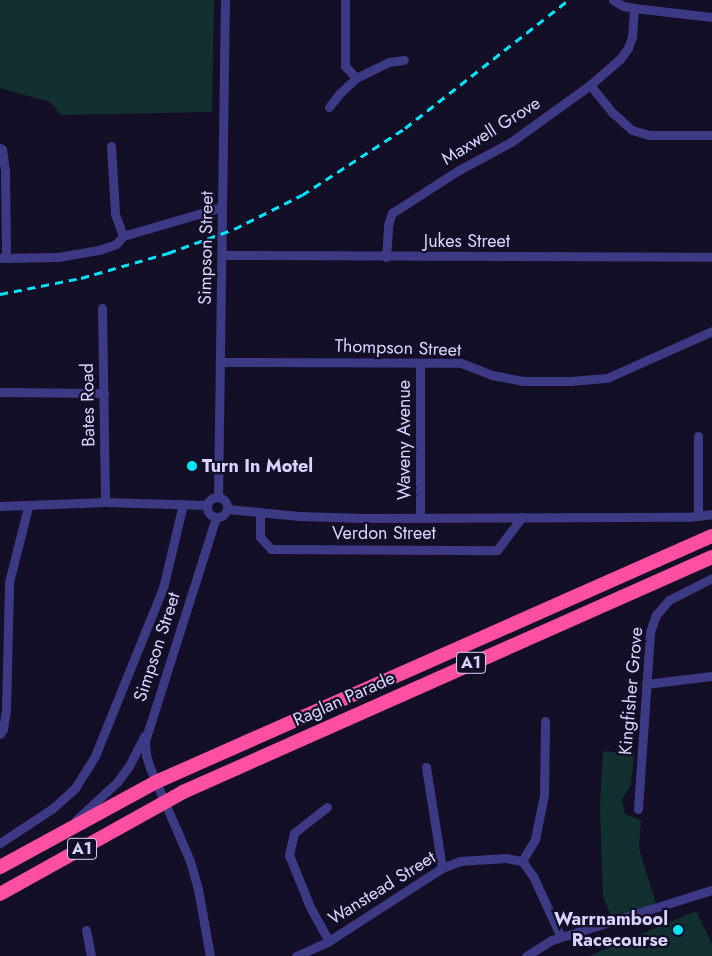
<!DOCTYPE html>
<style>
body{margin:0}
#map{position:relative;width:712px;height:956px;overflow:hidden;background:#130f26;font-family:Jost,sans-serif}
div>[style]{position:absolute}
.green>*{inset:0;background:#12302f}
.minor>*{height:9px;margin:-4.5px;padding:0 4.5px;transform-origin:4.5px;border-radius:4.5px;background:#3d3a85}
.minor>.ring{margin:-4.5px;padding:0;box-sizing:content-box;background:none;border:9px solid #3d3a85;border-radius:50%}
.highway>*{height:14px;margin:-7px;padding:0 7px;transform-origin:7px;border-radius:7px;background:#ff4fa3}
.rail>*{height:2.5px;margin-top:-1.25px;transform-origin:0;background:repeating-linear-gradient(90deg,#00e5ff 0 8px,transparent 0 14px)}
.dots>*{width:14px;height:14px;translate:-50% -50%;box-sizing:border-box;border:2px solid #130f26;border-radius:50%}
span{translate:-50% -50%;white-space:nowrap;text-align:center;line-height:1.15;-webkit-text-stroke:4.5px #130f26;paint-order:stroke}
.shield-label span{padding:1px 4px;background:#130f26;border:1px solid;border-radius:4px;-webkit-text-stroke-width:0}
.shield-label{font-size:16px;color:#d9d4ff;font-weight:700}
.street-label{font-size:18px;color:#d9d4ff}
.poi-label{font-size:18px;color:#d9d4ff;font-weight:700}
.left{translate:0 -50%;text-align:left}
.right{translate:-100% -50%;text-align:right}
</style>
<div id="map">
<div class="green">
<div style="clip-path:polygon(0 0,214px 0,212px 112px,61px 115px,50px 102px,0 88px)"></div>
<div style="clip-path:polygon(603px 751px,634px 754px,631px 785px,622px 799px,625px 814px,641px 820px,639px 849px,657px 907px,613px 921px,603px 896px,600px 807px)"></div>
<div style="clip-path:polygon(696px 911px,712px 944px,712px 956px,589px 956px)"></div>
</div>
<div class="minor">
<div style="left:345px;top:0;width:66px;rotate:90deg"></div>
<div style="left:345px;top:66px;width:16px;rotate:47deg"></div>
<div style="left:356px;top:78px;width:37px;rotate:-26deg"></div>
<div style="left:389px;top:62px;width:15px;rotate:-8deg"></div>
<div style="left:613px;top:0;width:12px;rotate:31deg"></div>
<div style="left:623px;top:6px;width:11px;rotate:10deg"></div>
<div style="left:634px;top:8px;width:79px;rotate:6.6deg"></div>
<div style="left:590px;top:85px;width:36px;rotate:51deg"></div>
<div style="left:613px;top:113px;width:25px;rotate:42deg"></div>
<div style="left:632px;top:130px;width:18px;rotate:16deg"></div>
<div style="left:649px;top:135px;width:63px"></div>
<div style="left:329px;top:107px;width:16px;rotate:-52deg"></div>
<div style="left:339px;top:94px;width:23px;rotate:-43deg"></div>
<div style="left:111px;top:146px;width:68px;rotate:86.6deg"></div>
<div style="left:115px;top:214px;width:23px;rotate:70deg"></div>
<div style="left:0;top:148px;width:2px;rotate:27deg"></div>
<div style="left:2px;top:149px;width:22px;rotate:82deg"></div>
<div style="left:5px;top:171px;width:87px;rotate:89.3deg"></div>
<div style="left:222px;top:255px;width:490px;rotate:0.2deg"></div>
<div style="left:386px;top:257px;width:32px;rotate:-86deg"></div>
<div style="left:388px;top:225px;width:13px;rotate:-72deg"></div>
<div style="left:392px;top:213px;width:80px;rotate:-32.7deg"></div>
<div style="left:459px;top:170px;width:59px;rotate:-28.3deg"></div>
<div style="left:511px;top:142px;width:97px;rotate:-35.8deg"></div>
<div style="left:590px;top:85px;width:40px;rotate:-41deg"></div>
<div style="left:620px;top:59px;width:14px;rotate:-54deg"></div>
<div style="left:628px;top:48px;width:12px;rotate:-70deg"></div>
<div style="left:632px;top:37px;width:29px;rotate:-86deg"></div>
<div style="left:0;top:258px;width:58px;rotate:-1deg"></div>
<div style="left:58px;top:257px;width:42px;rotate:-9.7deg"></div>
<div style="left:99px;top:250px;width:18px;rotate:-19deg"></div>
<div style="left:116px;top:244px;width:11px;rotate:-49deg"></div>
<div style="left:123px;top:236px;width:103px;rotate:-16.3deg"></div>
<div style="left:102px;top:308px;width:194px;rotate:89.1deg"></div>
<div style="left:220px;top:362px;width:241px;rotate:0.2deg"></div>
<div style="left:461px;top:363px;width:33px;rotate:21deg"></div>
<div style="left:492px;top:375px;width:32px;rotate:11deg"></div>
<div style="left:523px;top:381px;width:48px"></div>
<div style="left:571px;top:381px;width:36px;rotate:-5deg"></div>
<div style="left:607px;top:378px;width:115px;rotate:-24.1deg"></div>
<div style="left:0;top:392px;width:104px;rotate:0.6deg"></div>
<div style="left:698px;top:436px;width:80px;rotate:90deg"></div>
<div class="ring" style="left:207px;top:497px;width:11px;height:11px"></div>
<div style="left:218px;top:497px;width:497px;rotate:-89.2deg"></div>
<div style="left:0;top:506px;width:105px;rotate:-2.2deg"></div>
<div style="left:105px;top:502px;width:102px;rotate:1.7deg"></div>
<div style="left:227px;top:509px;width:72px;rotate:5.6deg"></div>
<div style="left:299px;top:516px;width:64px;rotate:1.8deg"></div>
<div style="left:363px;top:518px;width:325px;rotate:-0.2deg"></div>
<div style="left:688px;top:517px;width:24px;rotate:-7deg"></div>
<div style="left:260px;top:512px;width:25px;rotate:90deg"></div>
<div style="left:260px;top:537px;width:16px;rotate:47deg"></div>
<div style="left:271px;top:549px;width:226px;rotate:0.3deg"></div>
<div style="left:497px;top:550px;width:41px;rotate:-52.9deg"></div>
<div style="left:420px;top:517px;width:154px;rotate:-90deg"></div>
<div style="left:646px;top:684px;width:66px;rotate:-6.9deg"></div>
<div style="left:0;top:734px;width:6px;rotate:-59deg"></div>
<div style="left:3px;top:729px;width:20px;rotate:-81deg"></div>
<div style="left:6px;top:709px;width:127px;rotate:-88.6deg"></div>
<div style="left:9px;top:582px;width:77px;rotate:-75.8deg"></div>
<div style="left:426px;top:767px;width:102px;rotate:81deg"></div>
<div style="left:327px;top:807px;width:42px;rotate:141.8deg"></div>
<div style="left:294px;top:833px;width:23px;rotate:103deg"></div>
<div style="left:289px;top:855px;width:56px;rotate:68deg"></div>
<div style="left:310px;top:907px;width:39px;rotate:61deg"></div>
<div style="left:638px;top:809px;width:177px;rotate:-86.1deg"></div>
<div style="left:650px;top:632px;width:18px;rotate:-71deg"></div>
<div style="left:656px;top:615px;width:20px;rotate:-49deg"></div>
<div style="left:669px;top:600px;width:48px;rotate:-27.1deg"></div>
<div style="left:76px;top:820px;width:56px;rotate:-42.8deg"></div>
<div style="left:117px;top:782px;width:20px;rotate:-53deg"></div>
<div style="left:129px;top:766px;width:34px;rotate:-63deg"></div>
<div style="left:0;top:843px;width:64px;rotate:-33.4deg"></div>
<div style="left:53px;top:808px;width:30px;rotate:-42deg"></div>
<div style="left:75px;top:788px;width:38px;rotate:-58deg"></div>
<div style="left:95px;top:756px;width:181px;rotate:-68deg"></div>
<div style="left:163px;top:588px;width:86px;rotate:-76.6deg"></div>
<div style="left:522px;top:861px;width:26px;rotate:-59deg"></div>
<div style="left:535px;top:839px;width:45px;rotate:-78.4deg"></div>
<div style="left:544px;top:795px;width:74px;rotate:-89.2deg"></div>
<div style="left:86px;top:930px;width:26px;rotate:79deg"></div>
<div style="left:210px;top:956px;width:68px;rotate:-100.2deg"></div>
<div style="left:198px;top:889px;width:29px;rotate:-106deg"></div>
<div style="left:190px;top:861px;width:101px;rotate:-113.3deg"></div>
<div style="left:150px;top:768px;width:14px;rotate:-107deg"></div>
<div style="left:146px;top:755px;width:14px;rotate:-94deg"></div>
<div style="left:145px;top:741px;width:235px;rotate:-72.4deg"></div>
<div style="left:296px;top:956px;width:36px;rotate:-24deg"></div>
<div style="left:329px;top:941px;width:135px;rotate:-32.9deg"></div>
<div style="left:442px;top:868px;width:19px;rotate:-21deg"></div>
<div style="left:460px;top:861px;width:46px;rotate:-3.7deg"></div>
<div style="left:506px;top:858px;width:16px;rotate:11deg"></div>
<div style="left:522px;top:861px;width:19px;rotate:54deg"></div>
<div style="left:533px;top:876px;width:67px;rotate:65.3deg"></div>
<div style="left:526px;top:956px;width:31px;rotate:-32deg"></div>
<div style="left:552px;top:940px;width:168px;rotate:-17.4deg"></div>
</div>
<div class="highway">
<div style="left:0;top:867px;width:178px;rotate:-28.6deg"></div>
<div style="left:156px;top:782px;width:608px;rotate:-23.87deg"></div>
<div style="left:0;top:894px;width:210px;rotate:-29.1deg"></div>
<div style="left:183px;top:792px;width:579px;rotate:-23.95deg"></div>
</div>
<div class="rail">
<div style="left:0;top:294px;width:83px;rotate:-11.2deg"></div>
<div style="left:81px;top:278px;width:91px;rotate:-16deg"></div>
<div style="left:168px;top:253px;width:70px;rotate:-20deg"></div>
<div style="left:234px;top:229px;width:76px;rotate:-26.6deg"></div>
<div style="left:302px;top:195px;width:123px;rotate:-33deg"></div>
<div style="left:405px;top:128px;width:207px;rotate:-38.1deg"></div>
</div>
<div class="dots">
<div style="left:192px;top:466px;background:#00e5ff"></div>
<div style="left:678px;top:930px;background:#00e5ff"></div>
</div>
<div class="shield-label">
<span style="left:471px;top:663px">A1</span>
<span style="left:82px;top:849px">A1</span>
</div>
<div class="street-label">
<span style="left:491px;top:131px;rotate:-32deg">Maxwell Grove</span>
<span style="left:467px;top:241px">Jukes Street</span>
<span style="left:206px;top:248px;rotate:-89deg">Simpson Street</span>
<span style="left:398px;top:348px;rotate:2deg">Thompson Street</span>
<span style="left:88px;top:405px;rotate:-91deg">Bates Road</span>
<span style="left:404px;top:440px;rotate:-90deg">Waveny Avenue</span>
<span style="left:384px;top:533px">Verdon Street</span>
<span style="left:157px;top:647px;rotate:-72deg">Simpson Street</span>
<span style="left:631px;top:691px;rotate:-85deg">Kingfisher Grove</span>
<span style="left:344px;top:699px;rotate:-24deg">Raglan Parade</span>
<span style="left:382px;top:888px;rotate:-32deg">Wanstead Street</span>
</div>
<div class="poi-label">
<span class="left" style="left:202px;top:466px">Turn In Motel</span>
<span class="right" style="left:668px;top:930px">Warrnambool<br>Racecourse</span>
</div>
</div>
